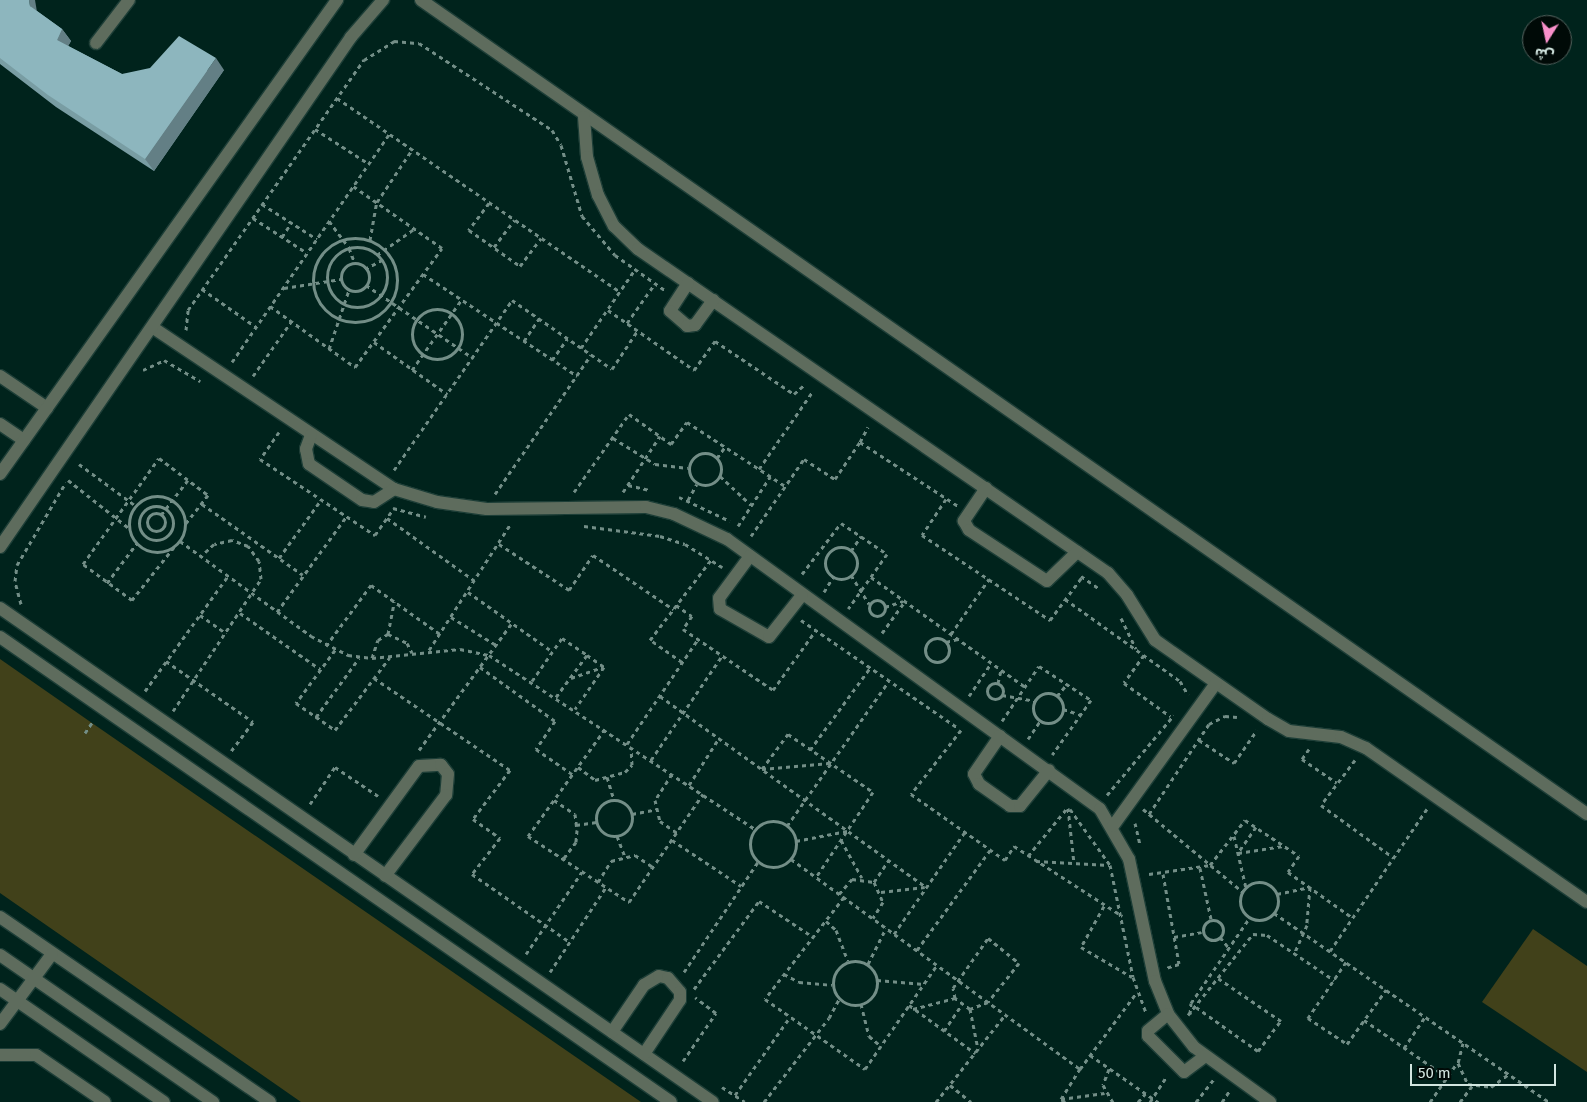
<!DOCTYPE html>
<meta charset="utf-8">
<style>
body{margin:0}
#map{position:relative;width:1587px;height:1102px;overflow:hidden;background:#00231c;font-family:"Fira Sans","Noto Sans Arabic",sans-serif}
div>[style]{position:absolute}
.green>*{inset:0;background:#41411a}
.path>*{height:3px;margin-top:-1.5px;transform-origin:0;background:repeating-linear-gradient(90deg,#738e87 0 4px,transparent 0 8px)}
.path>.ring{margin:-1.5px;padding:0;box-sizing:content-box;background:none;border:3px solid #738e87;border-radius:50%}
.roads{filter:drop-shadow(1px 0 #1d3e37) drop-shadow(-1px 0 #1d3e37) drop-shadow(0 1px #1d3e37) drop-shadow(0 -1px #1d3e37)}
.minor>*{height:12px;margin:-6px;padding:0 6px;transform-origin:6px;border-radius:6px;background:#5e6c5d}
.wall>*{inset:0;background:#799da3}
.shaded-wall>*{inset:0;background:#637f85}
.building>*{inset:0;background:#8db6be}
span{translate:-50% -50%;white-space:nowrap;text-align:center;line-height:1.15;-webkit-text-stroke:5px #000a07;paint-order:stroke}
.north{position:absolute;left:1522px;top:15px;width:50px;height:50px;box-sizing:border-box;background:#000a07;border:1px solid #54625e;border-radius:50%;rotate:190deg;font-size:14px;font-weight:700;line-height:20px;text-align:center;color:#d2e6e0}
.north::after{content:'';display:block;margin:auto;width:18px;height:22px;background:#f890ca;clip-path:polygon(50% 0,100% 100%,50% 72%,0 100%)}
.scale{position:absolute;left:1410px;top:1064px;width:146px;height:22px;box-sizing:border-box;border:2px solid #d2e6e0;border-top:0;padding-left:6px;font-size:15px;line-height:18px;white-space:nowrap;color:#d2e6e0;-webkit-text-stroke:4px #000a07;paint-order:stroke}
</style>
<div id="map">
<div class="green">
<div style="clip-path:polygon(0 659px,92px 723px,641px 1102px,301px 1102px,0 893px)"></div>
<div style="clip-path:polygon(1533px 929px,1587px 966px,1587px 1072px,1482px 1002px)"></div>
</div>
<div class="path">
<div style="left:337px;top:98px;width:343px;rotate:34.4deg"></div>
<div style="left:315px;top:129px;width:64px;rotate:32.9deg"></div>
<div style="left:489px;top:203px;width:34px;rotate:127deg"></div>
<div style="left:469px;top:230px;width:62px;rotate:35.2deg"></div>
<div style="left:520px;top:266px;width:35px;rotate:-53deg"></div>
<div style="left:262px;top:204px;width:65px;rotate:32.5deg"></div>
<div style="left:253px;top:218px;width:64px;rotate:32.9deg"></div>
<div style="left:329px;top:221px;width:34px;rotate:53deg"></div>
<div style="left:349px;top:248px;width:17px;rotate:69deg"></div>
<div style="left:282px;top:237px;width:17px;rotate:-57deg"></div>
<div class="ring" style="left:313px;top:238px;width:81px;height:81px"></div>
<div style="left:370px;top:240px;width:39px;rotate:-80deg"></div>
<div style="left:377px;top:202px;width:63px;rotate:-56.1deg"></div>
<div style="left:494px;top:247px;width:34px;rotate:-53deg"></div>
<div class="ring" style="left:327px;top:247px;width:57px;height:57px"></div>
<div style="left:377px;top:255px;width:45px;rotate:-35.1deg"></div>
<div class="ring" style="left:341px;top:263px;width:25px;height:25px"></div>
<div style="left:365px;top:269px;width:19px;rotate:-28deg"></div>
<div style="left:423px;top:274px;width:185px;rotate:33.5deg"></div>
<div style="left:366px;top:285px;width:130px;rotate:34.3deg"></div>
<div style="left:284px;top:288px;width:58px;rotate:-9deg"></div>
<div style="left:202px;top:289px;width:66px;rotate:35.1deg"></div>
<div style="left:270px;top:306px;width:105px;rotate:35.7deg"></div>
<div style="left:355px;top:367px;width:147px;rotate:-53.8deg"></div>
<div style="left:442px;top:248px;width:108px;rotate:-145.1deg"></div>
<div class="ring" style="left:412px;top:309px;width:47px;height:47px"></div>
<div style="left:608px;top:310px;width:105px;rotate:34.9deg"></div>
<div style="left:694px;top:370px;width:36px;rotate:-54deg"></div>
<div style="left:715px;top:341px;width:95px;rotate:33.9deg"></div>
<div style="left:794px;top:394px;width:13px;rotate:-42deg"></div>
<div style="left:627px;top:323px;width:47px;rotate:-54.6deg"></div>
<div style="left:186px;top:330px;width:20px;rotate:-84deg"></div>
<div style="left:188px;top:310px;width:306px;rotate:-54.9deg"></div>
<div style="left:364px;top:60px;width:36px;rotate:-32deg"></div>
<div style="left:394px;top:41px;width:25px;rotate:5deg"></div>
<div style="left:419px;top:43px;width:159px;rotate:33.2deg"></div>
<div style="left:552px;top:130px;width:17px;rotate:59deg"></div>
<div style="left:561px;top:145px;width:74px;rotate:73.5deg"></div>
<div style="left:582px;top:216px;width:51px;rotate:49.8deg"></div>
<div style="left:615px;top:255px;width:62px;rotate:35.2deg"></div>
<div style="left:524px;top:341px;width:27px;rotate:-56deg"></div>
<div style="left:374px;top:342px;width:90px;rotate:35.5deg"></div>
<div style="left:581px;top:348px;width:93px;rotate:-55.5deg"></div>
<div style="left:329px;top:349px;width:62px;rotate:-71.3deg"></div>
<div style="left:552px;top:360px;width:26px;rotate:-54deg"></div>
<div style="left:232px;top:362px;width:277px;rotate:-55.4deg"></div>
<div style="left:143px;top:370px;width:23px;rotate:-25deg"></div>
<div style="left:164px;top:360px;width:42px;rotate:30.3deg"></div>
<div style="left:412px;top:370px;width:87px;rotate:-54.8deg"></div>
<div style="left:253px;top:376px;width:66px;rotate:-54.9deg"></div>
<div style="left:279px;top:432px;width:33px;rotate:125deg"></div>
<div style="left:260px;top:459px;width:138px;rotate:33.5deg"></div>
<div style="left:375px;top:535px;width:32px;rotate:-55deg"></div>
<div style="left:613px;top:438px;width:49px;rotate:31.8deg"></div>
<div style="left:655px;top:464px;width:33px;rotate:7deg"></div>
<div style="left:860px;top:442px;width:17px;rotate:-62deg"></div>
<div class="ring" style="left:689px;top:453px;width:29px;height:29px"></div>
<div style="left:717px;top:458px;width:14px;rotate:-54deg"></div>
<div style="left:79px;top:464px;width:71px;rotate:36.4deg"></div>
<div style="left:759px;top:469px;width:95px;rotate:-55.3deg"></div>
<div style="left:394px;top:470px;width:207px;rotate:-55.2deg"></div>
<div style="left:512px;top:300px;width:121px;rotate:34.6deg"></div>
<div style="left:612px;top:369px;width:47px;rotate:-56.3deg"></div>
<div style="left:720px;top:476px;width:42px;rotate:43.1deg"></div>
<div style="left:68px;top:480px;width:79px;rotate:38.3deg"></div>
<div style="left:628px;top:485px;width:22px;rotate:13deg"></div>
<div style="left:574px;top:492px;width:95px;rotate:-54.8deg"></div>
<div style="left:629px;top:414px;width:52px;rotate:35.5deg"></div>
<div style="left:671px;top:444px;width:27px;rotate:-54deg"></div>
<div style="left:687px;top:422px;width:117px;rotate:33.1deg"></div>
<div style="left:623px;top:492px;width:67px;rotate:-56.5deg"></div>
<div style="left:495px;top:494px;width:169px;rotate:-55.4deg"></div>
<div class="ring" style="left:129px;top:496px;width:53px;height:53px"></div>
<div style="left:679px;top:497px;width:56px;rotate:25.2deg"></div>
<div style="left:946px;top:499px;width:43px;rotate:123.7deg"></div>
<div style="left:922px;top:535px;width:154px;rotate:33.6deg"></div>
<div style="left:1050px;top:620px;width:54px;rotate:-53.3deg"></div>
<div style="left:688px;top:500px;width:18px;rotate:-61deg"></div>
<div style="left:202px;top:504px;width:123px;rotate:35.1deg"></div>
<div class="ring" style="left:139px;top:506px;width:31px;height:31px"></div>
<div style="left:393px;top:508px;width:34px;rotate:15deg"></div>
<div class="ring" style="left:147px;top:513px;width:15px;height:15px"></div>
<div style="left:161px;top:515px;width:44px;rotate:-52.4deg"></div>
<div style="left:387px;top:518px;width:108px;rotate:35.6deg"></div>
<div style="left:584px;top:526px;width:77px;rotate:7.5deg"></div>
<div style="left:660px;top:536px;width:26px;rotate:18deg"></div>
<div style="left:685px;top:544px;width:44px;rotate:31.9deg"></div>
<div style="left:738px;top:526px;width:59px;rotate:-56.9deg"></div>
<div style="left:751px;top:536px;width:93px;rotate:-55.5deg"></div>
<div style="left:804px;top:459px;width:37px;rotate:33deg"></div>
<div style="left:835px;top:479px;width:45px;rotate:-56deg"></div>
<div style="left:860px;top:442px;width:117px;rotate:33.1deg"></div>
<div style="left:180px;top:541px;width:162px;rotate:35.9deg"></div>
<div style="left:311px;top:636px;width:42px;rotate:27.2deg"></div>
<div style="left:348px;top:655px;width:24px;rotate:7deg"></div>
<div style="left:372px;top:658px;width:88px;rotate:-5.8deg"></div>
<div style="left:460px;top:649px;width:30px;rotate:12deg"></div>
<div style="left:489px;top:655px;width:318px;rotate:33.2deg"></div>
<div style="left:499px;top:544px;width:84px;rotate:33.3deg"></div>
<div style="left:569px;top:590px;width:42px;rotate:-55.6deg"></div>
<div style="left:593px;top:555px;width:97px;rotate:34deg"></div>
<div style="left:174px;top:547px;width:68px;rotate:128.4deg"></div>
<div style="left:132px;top:600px;width:61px;rotate:-143.7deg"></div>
<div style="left:83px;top:564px;width:130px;rotate:-54.4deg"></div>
<div style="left:159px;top:458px;width:61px;rotate:37.1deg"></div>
<div style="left:208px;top:495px;width:37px;rotate:128deg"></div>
<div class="ring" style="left:825px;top:547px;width:29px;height:29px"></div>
<div style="left:851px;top:551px;width:18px;rotate:-56deg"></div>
<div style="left:279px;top:558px;width:72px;rotate:-54.1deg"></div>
<div style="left:802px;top:574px;width:64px;rotate:-52.6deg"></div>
<div style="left:841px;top:523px;width:55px;rotate:34deg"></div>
<div style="left:887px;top:554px;width:67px;rotate:125.3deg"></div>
<div style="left:851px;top:575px;width:34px;rotate:58deg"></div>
<div style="left:1081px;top:576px;width:21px;rotate:35deg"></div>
<div style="left:871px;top:577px;width:189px;rotate:35.5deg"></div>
<div style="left:107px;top:583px;width:50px;rotate:-53.1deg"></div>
<div style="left:468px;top:592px;width:104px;rotate:35.2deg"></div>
<div style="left:824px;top:592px;width:17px;rotate:-59deg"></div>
<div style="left:1065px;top:599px;width:141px;rotate:35.5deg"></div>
<div style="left:1180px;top:681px;width:16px;rotate:60deg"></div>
<div class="ring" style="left:869px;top:600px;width:13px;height:13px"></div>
<div style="left:21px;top:604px;width:24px;rotate:-105deg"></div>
<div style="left:15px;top:581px;width:16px;rotate:-83deg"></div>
<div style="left:17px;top:565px;width:96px;rotate:-59.4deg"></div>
<div style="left:676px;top:605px;width:19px;rotate:35deg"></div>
<div style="left:692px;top:616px;width:16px;rotate:125deg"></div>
<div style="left:683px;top:629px;width:109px;rotate:34.1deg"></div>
<div style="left:773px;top:690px;width:74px;rotate:-54.4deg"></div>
<div style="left:885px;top:607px;width:19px;rotate:-18deg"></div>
<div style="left:277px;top:612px;width:117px;rotate:-54deg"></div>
<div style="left:240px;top:613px;width:98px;rotate:35deg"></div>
<div style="left:200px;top:615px;width:32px;rotate:35deg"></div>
<div style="left:451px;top:617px;width:53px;rotate:31.9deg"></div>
<div style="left:1121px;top:618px;width:34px;rotate:64deg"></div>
<div style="left:801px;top:620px;width:191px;rotate:34.5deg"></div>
<div style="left:882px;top:633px;width:39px;rotate:-54deg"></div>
<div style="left:388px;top:634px;width:33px;rotate:-79deg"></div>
<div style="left:951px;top:634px;width:67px;rotate:-55.4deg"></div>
<div class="ring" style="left:925px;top:638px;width:21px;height:21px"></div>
<div style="left:946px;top:642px;width:12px;rotate:-14deg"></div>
<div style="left:326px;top:646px;width:76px;rotate:-53.6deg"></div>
<div style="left:371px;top:585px;width:85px;rotate:35.4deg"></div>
<div style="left:335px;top:650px;width:66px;rotate:126.3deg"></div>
<div style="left:296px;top:703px;width:47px;rotate:34.7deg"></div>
<div style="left:335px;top:730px;width:91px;rotate:-53deg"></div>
<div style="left:429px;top:650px;width:149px;rotate:-57.1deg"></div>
<div style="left:1144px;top:655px;width:34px;rotate:126deg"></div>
<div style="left:1124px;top:683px;width:57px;rotate:35.7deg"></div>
<div style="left:372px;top:658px;width:19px;rotate:-72deg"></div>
<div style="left:378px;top:640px;width:12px;rotate:-31deg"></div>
<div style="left:388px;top:634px;width:21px;rotate:25deg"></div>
<div style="left:407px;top:643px;width:11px;rotate:63deg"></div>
<div style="left:166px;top:661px;width:106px;rotate:35deg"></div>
<div style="left:253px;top:722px;width:36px;rotate:127deg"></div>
<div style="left:682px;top:662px;width:39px;rotate:-145deg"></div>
<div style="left:650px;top:640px;width:101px;rotate:-52.7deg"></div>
<div style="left:480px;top:667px;width:92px;rotate:35.8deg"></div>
<div style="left:555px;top:721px;width:34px;rotate:124deg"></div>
<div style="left:536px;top:749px;width:44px;rotate:34.8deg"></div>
<div style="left:374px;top:678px;width:164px;rotate:34.1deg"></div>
<div style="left:510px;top:770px;width:61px;rotate:127.1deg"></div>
<div style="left:473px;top:819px;width:33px;rotate:35deg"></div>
<div style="left:500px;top:838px;width:46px;rotate:127.9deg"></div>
<div style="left:472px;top:874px;width:119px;rotate:34.8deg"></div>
<div style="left:571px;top:678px;width:34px;rotate:-19deg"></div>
<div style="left:532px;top:681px;width:52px;rotate:-55.1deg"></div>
<div style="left:562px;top:638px;width:30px;rotate:34deg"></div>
<div style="left:587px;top:655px;width:21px;rotate:35deg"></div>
<div style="left:604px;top:667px;width:51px;rotate:124.6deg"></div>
<div style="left:998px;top:683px;width:13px;rotate:-77deg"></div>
<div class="ring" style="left:987px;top:683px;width:13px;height:13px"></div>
<div style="left:145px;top:691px;width:142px;rotate:-54.2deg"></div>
<div class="ring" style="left:1033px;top:693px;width:27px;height:27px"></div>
<div style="left:1002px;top:695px;width:34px;rotate:10deg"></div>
<div style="left:660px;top:696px;width:327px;rotate:35.7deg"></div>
<div style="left:969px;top:696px;width:40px;rotate:-56deg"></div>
<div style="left:1057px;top:696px;width:16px;rotate:-50deg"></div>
<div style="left:556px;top:697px;width:52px;rotate:-53.6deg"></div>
<div style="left:1063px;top:709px;width:19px;rotate:18deg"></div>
<div style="left:173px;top:711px;width:159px;rotate:-56.3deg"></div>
<div style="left:261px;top:579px;width:18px;rotate:-96deg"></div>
<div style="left:259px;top:561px;width:19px;rotate:-126deg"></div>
<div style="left:248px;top:546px;width:17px;rotate:-159deg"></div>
<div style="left:232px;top:540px;width:18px;rotate:167deg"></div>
<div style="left:214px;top:544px;width:18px;rotate:137deg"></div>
<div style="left:316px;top:717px;width:73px;rotate:-53.9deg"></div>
<div style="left:1002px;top:721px;width:66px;rotate:-56.1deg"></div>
<div style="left:1039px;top:666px;width:62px;rotate:33.2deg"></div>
<div style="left:1091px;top:700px;width:67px;rotate:125.3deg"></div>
<div style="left:605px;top:729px;width:132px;rotate:125.7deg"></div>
<div style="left:528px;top:836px;width:121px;rotate:33.2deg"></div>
<div style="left:629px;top:902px;width:131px;rotate:-55.6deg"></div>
<div style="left:961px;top:730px;width:81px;rotate:128deg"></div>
<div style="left:911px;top:794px;width:115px;rotate:35.1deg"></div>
<div style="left:1005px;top:860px;width:17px;rotate:-57deg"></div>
<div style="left:1014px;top:846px;width:129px;rotate:32.9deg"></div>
<div style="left:85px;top:733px;width:14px;rotate:-56deg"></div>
<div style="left:1028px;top:739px;width:22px;rotate:-56deg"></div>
<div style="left:1199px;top:740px;width:42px;rotate:33.3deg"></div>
<div style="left:1234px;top:763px;width:40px;rotate:-55.1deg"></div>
<div style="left:627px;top:744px;width:127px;rotate:-55.9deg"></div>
<div style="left:1309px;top:749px;width:12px;rotate:125deg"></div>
<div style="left:1302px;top:759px;width:42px;rotate:34.4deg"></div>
<div style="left:419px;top:750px;width:157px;rotate:-53.8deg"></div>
<div style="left:810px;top:750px;width:102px;rotate:-53.8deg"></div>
<div style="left:651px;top:760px;width:126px;rotate:-55.7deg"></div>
<div style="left:1355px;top:760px;width:56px;rotate:127.1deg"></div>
<div style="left:1321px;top:805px;width:90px;rotate:36deg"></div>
<div style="left:578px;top:767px;width:21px;rotate:37deg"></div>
<div style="left:595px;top:780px;width:31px;rotate:-15deg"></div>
<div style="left:625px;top:772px;width:10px;rotate:-45deg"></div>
<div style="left:632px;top:765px;width:18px;rotate:-93deg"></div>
<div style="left:762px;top:769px;width:44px;rotate:-53.4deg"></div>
<div style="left:788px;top:734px;width:103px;rotate:34.3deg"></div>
<div style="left:873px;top:792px;width:102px;rotate:123.8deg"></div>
<div style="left:762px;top:769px;width:68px;rotate:-5deg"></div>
<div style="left:672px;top:774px;width:31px;rotate:123deg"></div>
<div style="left:655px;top:800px;width:22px;rotate:77deg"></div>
<div style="left:660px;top:821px;width:21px;rotate:35deg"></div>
<div style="left:607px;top:777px;width:24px;rotate:73deg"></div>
<div style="left:689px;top:785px;width:56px;rotate:-57.4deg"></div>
<div style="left:1107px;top:795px;width:104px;rotate:-50.1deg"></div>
<div style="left:554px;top:800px;width:25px;rotate:34deg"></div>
<div style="left:575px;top:814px;width:16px;rotate:83deg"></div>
<div style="left:577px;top:830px;width:12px;rotate:95deg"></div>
<div style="left:576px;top:842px;width:21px;rotate:127deg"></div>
<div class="ring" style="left:596px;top:800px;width:33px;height:33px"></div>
<div style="left:310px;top:804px;width:45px;rotate:-56deg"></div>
<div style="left:335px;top:767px;width:52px;rotate:34deg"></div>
<div style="left:1068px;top:808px;width:55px;rotate:83.8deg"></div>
<div style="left:1070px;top:809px;width:69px;rotate:54.5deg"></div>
<div style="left:1110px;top:865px;width:114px;rotate:78.4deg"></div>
<div style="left:1133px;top:977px;width:37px;rotate:70deg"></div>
<div style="left:1143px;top:809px;width:130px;rotate:39.7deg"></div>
<div style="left:632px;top:814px;width:25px;rotate:-11deg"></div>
<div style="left:1149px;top:814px;width:108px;rotate:-56.3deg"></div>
<div style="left:1209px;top:724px;width:18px;rotate:-27deg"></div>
<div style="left:1225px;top:716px;width:12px;rotate:5deg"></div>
<div class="ring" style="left:750px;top:821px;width:43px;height:43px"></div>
<div style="left:1135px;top:823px;width:22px;rotate:77deg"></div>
<div style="left:576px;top:825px;width:21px;rotate:-8deg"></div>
<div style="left:787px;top:826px;width:177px;rotate:-54.9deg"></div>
<div style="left:1256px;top:827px;width:32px;rotate:125deg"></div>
<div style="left:1238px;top:853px;width:46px;rotate:-8.8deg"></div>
<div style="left:617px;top:836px;width:22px;rotate:69deg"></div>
<div style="left:1234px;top:836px;width:53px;rotate:77deg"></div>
<div style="left:672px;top:840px;width:83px;rotate:33.7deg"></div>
<div style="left:841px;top:840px;width:43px;rotate:61.1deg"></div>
<div style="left:796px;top:841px;width:52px;rotate:-11.1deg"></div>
<div style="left:1028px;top:856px;width:63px;rotate:-50.8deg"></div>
<div style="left:791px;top:859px;width:357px;rotate:36deg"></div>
<div style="left:1036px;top:861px;width:73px;rotate:3.1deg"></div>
<div style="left:1200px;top:868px;width:52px;rotate:77.8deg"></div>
<div style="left:1149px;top:874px;width:62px;rotate:-8.4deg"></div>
<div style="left:1210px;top:865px;width:57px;rotate:-52.1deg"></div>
<div style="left:1245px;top:820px;width:65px;rotate:33.7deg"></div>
<div style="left:1299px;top:856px;width:19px;rotate:125deg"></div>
<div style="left:1288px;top:872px;width:80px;rotate:35.3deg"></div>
<div style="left:1163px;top:874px;width:91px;rotate:79.9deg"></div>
<div style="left:1179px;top:964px;width:14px;rotate:163deg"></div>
<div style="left:598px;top:882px;width:25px;rotate:-58deg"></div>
<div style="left:611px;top:861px;width:25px;rotate:-14deg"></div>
<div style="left:635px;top:855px;width:22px;rotate:34deg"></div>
<div style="left:874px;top:882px;width:27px;rotate:-56deg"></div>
<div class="ring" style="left:1240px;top:882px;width:35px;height:35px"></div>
<div style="left:881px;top:892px;width:44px;rotate:-6.5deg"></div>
<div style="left:839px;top:894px;width:20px;rotate:-49deg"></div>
<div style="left:852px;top:879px;width:22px;rotate:8deg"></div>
<div style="left:874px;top:882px;width:22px;rotate:66deg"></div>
<div style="left:883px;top:902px;width:19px;rotate:122deg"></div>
<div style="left:1277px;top:894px;width:34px;rotate:-12deg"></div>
<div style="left:1310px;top:887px;width:38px;rotate:95deg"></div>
<div style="left:1307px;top:925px;width:32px;rotate:114deg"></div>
<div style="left:844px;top:897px;width:129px;rotate:127.8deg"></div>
<div style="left:765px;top:999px;width:122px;rotate:35deg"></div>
<div style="left:865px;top:1069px;width:126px;rotate:-55.3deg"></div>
<div style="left:1104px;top:906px;width:47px;rotate:119.3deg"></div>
<div style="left:1081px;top:947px;width:59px;rotate:30.5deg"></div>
<div style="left:1274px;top:913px;width:334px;rotate:34.5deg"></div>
<div class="ring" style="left:1203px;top:920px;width:17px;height:17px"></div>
<div style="left:826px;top:921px;width:13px;rotate:42deg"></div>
<div style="left:836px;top:930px;width:33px;rotate:69deg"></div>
<div style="left:894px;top:934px;width:124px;rotate:-55.2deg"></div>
<div style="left:1174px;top:937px;width:28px;rotate:-10deg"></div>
<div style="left:1220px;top:937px;width:14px;rotate:51deg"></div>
<div style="left:988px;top:938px;width:40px;rotate:39deg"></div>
<div style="left:1019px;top:963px;width:50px;rotate:128.5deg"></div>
<div style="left:988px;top:1002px;width:19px;rotate:159deg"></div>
<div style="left:970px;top:1009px;width:19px;rotate:-144deg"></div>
<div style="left:955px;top:998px;width:10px;rotate:-101deg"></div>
<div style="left:953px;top:988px;width:61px;rotate:-55deg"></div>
<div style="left:917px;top:950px;width:125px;rotate:-53.8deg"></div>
<div style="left:1330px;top:951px;width:172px;rotate:-55.7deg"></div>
<div style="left:526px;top:954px;width:99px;rotate:-55.7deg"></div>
<div class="ring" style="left:833px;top:961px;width:41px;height:41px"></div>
<div style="left:1346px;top:962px;width:68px;rotate:124.2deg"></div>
<div style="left:1308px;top:1018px;width:47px;rotate:33.7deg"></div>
<div style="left:1347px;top:1044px;width:67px;rotate:-54.2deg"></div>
<div style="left:868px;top:964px;width:40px;rotate:-63.4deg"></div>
<div style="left:550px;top:972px;width:102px;rotate:-56.6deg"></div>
<div style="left:684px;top:972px;width:133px;rotate:-56.1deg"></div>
<div style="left:784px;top:974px;width:17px;rotate:28deg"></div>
<div style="left:799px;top:982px;width:33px;rotate:5deg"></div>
<div style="left:877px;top:980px;width:47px;rotate:4.9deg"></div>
<div style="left:694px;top:989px;width:109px;rotate:-53.5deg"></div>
<div style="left:759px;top:901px;width:65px;rotate:33.7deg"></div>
<div style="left:861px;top:1004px;width:33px;rotate:76deg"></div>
<div style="left:869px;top:1036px;width:16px;rotate:40deg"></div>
<div style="left:909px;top:1005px;width:82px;rotate:36deg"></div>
<div style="left:1196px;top:1007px;width:76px;rotate:35.4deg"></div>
<div style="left:1258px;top:1051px;width:38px;rotate:-53deg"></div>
<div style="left:1281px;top:1021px;width:76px;rotate:-145.7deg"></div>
<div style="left:913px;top:1009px;width:43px;rotate:-14.7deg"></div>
<div style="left:970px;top:1009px;width:41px;rotate:78.7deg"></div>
<div style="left:1190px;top:1014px;width:11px;rotate:-85deg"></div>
<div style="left:1191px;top:1003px;width:104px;rotate:-55.5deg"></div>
<div style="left:1188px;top:1015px;width:104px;rotate:-51.3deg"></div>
<div style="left:1253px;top:934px;width:14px;rotate:4deg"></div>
<div style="left:1267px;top:935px;width:81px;rotate:33.9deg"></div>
<div style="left:1364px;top:1020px;width:101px;rotate:34.5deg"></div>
<div style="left:944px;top:1031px;width:30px;rotate:-56deg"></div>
<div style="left:1463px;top:1043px;width:21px;rotate:104deg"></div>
<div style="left:1458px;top:1063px;width:23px;rotate:65deg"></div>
<div style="left:1468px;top:1084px;width:23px;rotate:7deg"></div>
<div style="left:1491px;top:1087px;width:22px;rotate:-36deg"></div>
<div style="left:1404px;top:1048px;width:37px;rotate:-56deg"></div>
<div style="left:1090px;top:1055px;width:83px;rotate:34.7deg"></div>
<div style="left:683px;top:1061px;width:58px;rotate:-55.5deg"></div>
<div style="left:716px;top:1013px;width:26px;rotate:-143deg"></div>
<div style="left:1109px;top:1069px;width:17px;rotate:111deg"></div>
<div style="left:1103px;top:1085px;width:20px;rotate:60deg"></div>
<div style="left:950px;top:1085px;width:27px;rotate:39deg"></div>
<div style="left:722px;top:1087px;width:27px;rotate:33deg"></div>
<div style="left:735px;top:1095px;width:95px;rotate:-54.8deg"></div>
<div style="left:1061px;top:1099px;width:44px;rotate:-7.8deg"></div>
<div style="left:764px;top:1102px;width:106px;rotate:-52.3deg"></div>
<div style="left:829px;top:1018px;width:21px;rotate:-62deg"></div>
<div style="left:936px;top:1102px;width:111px;rotate:-51.6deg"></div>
<div style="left:1065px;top:1102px;width:5px;rotate:-143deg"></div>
<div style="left:1061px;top:1099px;width:36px;rotate:-58deg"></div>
<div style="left:1080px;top:1069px;width:96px;rotate:-53.5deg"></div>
<div style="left:1138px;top:1102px;width:11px;rotate:-49deg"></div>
<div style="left:1150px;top:1102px;width:30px;rotate:-57deg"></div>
<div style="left:1196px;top:1102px;width:29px;rotate:-52deg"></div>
<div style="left:1222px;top:1102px;width:14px;rotate:-56deg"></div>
<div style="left:1430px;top:1102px;width:47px;rotate:-55.3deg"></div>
<div style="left:1460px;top:1102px;width:20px;rotate:-53deg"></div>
</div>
<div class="roads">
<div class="minor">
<div style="left:421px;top:0;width:1422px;rotate:34.92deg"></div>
<div style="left:96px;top:43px;width:54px;rotate:-52.5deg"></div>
<div style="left:584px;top:117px;width:40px;rotate:85.7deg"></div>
<div style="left:587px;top:157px;width:40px;rotate:74deg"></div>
<div style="left:598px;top:195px;width:35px;rotate:63deg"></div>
<div style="left:614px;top:226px;width:33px;rotate:44deg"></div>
<div style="left:638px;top:249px;width:571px;rotate:34.58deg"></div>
<div style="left:1108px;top:573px;width:29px;rotate:49deg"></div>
<div style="left:1127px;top:595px;width:53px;rotate:58.1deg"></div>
<div style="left:1155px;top:640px;width:138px;rotate:35deg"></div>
<div style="left:1268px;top:719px;width:24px;rotate:30deg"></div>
<div style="left:1289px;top:731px;width:52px;rotate:6.6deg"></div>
<div style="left:1341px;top:737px;width:27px;rotate:24deg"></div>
<div style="left:1366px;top:748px;width:269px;rotate:34.9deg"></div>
<div style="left:688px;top:283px;width:33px;rotate:123deg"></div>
<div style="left:670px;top:311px;width:23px;rotate:41deg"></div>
<div style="left:687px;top:326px;width:8px;rotate:-7deg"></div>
<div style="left:695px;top:325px;width:31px;rotate:-54deg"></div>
<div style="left:152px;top:327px;width:291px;rotate:33.8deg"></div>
<div style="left:394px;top:489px;width:45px;rotate:16.8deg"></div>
<div style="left:437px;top:502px;width:50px;rotate:8deg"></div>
<div style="left:487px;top:509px;width:159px;rotate:-0.7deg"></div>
<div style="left:646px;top:507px;width:29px;rotate:14deg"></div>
<div style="left:674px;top:514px;width:59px;rotate:25.3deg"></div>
<div style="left:727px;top:539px;width:460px;rotate:35.9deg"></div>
<div style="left:1100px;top:809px;width:58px;rotate:59.9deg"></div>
<div style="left:1129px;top:859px;width:125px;rotate:78deg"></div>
<div style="left:1155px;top:981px;width:35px;rotate:68deg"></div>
<div style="left:1168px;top:1014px;width:42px;rotate:51.8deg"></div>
<div style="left:1194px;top:1047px;width:94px;rotate:35.9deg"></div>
<div style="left:0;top:376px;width:57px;rotate:34.2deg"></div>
<div style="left:0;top:424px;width:29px;rotate:34deg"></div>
<div style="left:311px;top:435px;width:15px;rotate:110deg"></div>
<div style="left:306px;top:449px;width:15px;rotate:79deg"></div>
<div style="left:309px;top:464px;width:64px;rotate:34.2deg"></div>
<div style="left:362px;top:500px;width:12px;rotate:9deg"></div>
<div style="left:374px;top:502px;width:24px;rotate:-33deg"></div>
<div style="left:0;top:474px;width:582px;rotate:-54.59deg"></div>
<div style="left:986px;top:488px;width:40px;rotate:124deg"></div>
<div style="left:964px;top:521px;width:10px;rotate:61deg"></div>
<div style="left:969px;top:530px;width:93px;rotate:33.2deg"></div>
<div style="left:1047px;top:581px;width:42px;rotate:-44deg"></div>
<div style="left:0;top:547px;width:619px;rotate:-55.46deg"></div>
<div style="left:351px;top:37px;width:49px;rotate:-49.1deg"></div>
<div style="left:750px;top:556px;width:52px;rotate:126.4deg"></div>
<div style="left:719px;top:598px;width:11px;rotate:85deg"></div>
<div style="left:720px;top:609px;width:56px;rotate:29.7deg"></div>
<div style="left:769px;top:637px;width:53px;rotate:-51.8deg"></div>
<div style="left:0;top:608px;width:867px;rotate:34.72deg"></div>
<div style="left:0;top:637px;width:816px;rotate:34.72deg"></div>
<div style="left:1000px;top:736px;width:46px;rotate:124.4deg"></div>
<div style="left:974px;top:774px;width:11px;rotate:63deg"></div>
<div style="left:979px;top:784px;width:38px;rotate:35deg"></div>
<div style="left:1010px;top:806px;width:10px"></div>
<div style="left:1020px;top:806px;width:46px;rotate:-51.1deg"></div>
<div style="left:1113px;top:826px;width:176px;rotate:-54.2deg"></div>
<div style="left:354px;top:855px;width:110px;rotate:-53.9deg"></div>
<div style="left:419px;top:766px;width:22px;rotate:-3deg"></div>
<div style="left:441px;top:765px;width:11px;rotate:52deg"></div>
<div style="left:448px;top:774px;width:21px;rotate:95deg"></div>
<div style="left:446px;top:795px;width:101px;rotate:127deg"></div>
<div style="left:0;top:917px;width:327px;rotate:34.4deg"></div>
<div style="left:0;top:955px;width:259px;rotate:34.6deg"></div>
<div style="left:0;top:989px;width:199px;rotate:34.6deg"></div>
<div style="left:1168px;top:1014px;width:26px;rotate:140deg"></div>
<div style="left:1148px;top:1031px;width:5px;rotate:90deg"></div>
<div style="left:1148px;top:1036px;width:51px;rotate:45deg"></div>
<div style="left:1184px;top:1072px;width:26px;rotate:-37deg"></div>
<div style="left:0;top:1024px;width:87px;rotate:-53.4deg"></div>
<div style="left:612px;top:1032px;width:57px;rotate:-55.8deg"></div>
<div style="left:644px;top:985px;width:17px;rotate:-31deg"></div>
<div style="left:659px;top:976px;width:9px;rotate:13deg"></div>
<div style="left:668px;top:978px;width:18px;rotate:49deg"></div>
<div style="left:680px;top:992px;width:8px;rotate:90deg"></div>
<div style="left:680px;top:1000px;width:65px;rotate:123.7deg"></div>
<div style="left:0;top:1055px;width:36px"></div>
<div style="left:36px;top:1055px;width:83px;rotate:34.3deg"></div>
</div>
</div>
<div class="wall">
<div style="clip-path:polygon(0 0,37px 11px,62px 29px,71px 41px,68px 46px,122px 74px,224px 70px,154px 171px,56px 107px,0 64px)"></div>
</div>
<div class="shaded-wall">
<div style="clip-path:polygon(29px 0,35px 0,38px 18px,30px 6px)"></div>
<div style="clip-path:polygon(62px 29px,71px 41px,65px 52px,57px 40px)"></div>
<div style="clip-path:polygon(216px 58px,224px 70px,154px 171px,145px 159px)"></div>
</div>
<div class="building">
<div style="clip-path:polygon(0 0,29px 0,30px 6px,62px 29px,57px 40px,122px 74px,150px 68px,179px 36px,216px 58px,145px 159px,48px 95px,0 58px)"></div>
</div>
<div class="north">ش</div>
<div class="scale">50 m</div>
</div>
